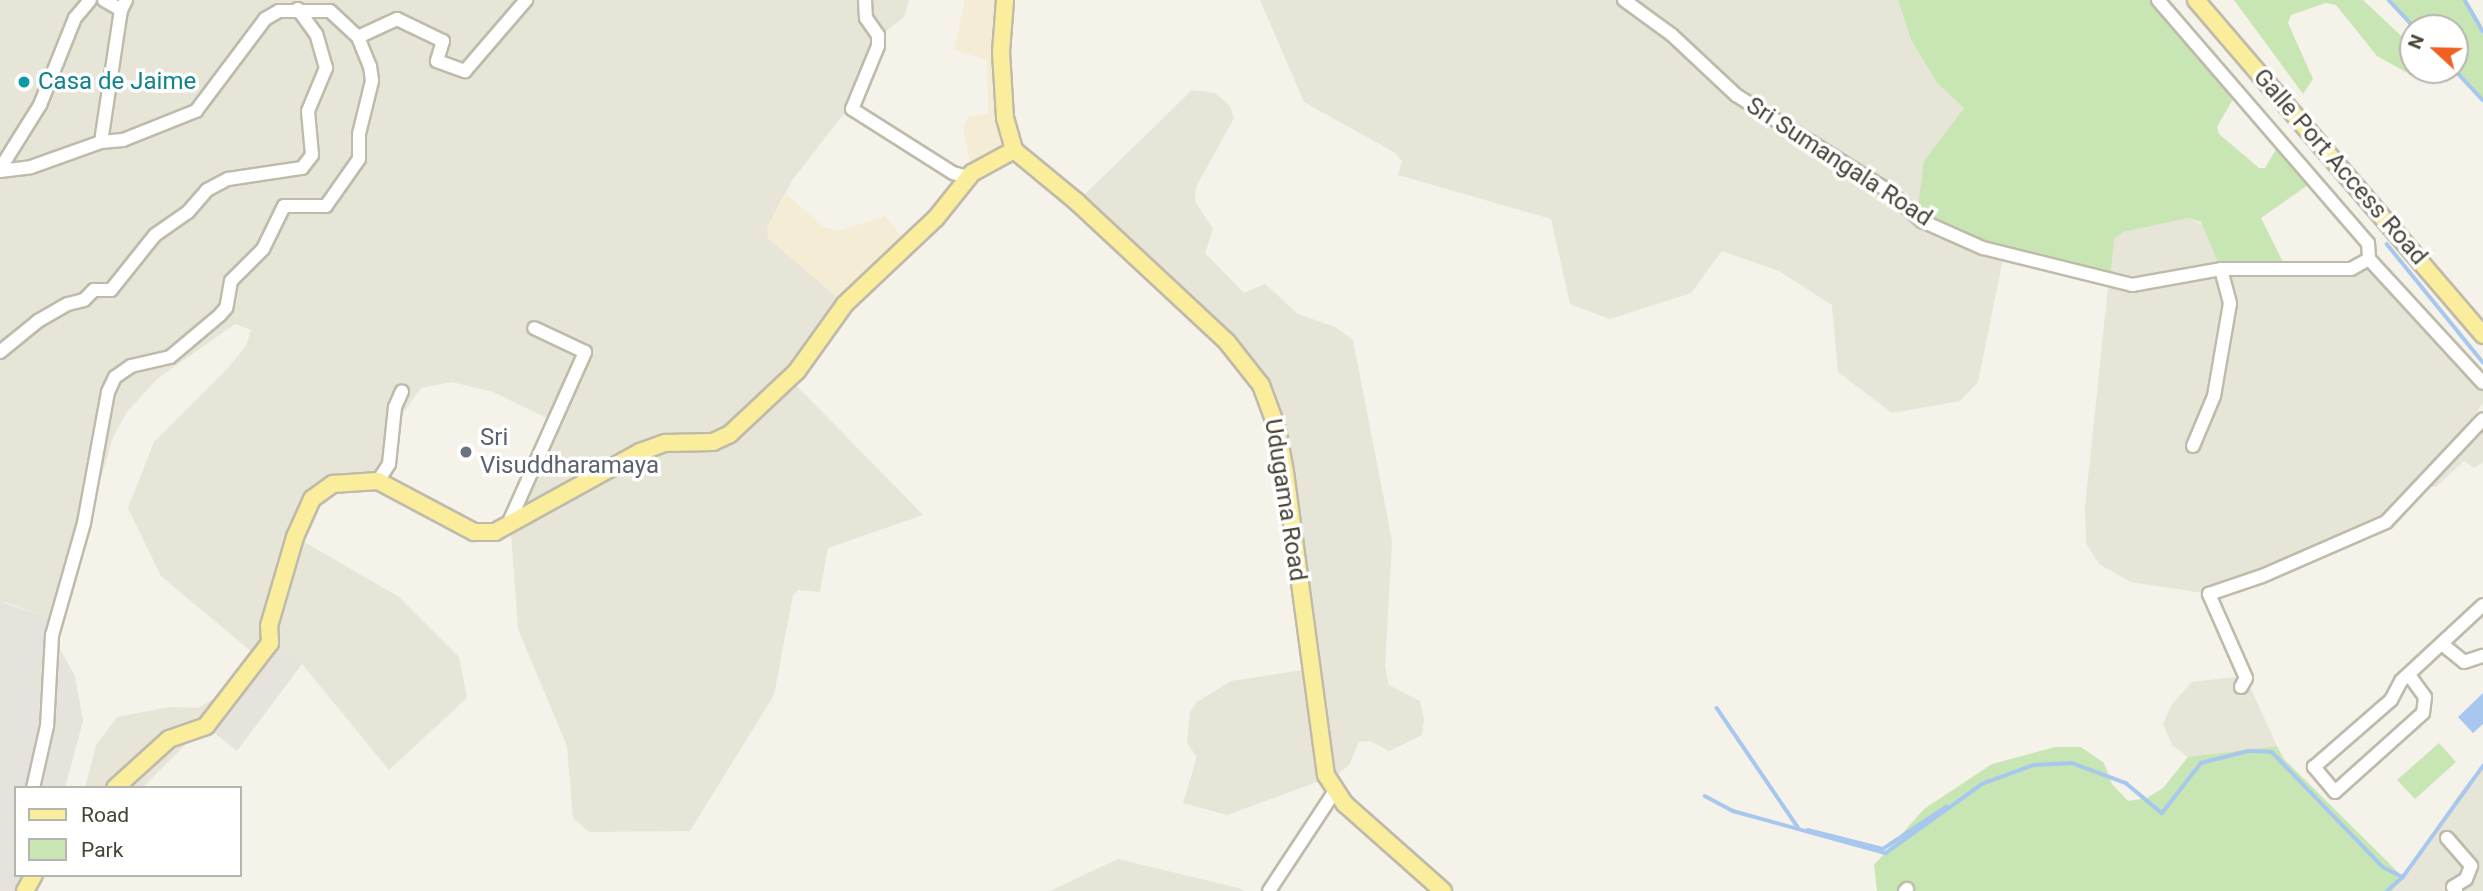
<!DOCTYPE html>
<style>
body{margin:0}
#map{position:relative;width:2483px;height:891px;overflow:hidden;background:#f4f2e9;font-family:Roboto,sans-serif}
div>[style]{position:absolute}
.residential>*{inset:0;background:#e7e5d7}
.commercial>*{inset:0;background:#f4ecd5}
.industrial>*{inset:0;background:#e6e3dd}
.green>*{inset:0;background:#c8e6b3}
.water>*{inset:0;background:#a8c7ee}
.stream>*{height:3.5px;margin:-1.75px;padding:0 1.75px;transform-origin:1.75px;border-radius:1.75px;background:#a8c7ee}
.roads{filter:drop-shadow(2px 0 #bfbbab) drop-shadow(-2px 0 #bfbbab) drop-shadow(0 2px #bfbbab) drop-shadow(0 -2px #bfbbab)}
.minor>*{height:12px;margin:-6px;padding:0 6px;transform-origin:6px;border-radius:6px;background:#fff}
.major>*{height:16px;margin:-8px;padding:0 8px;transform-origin:8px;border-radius:8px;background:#faed9b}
.dots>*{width:19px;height:19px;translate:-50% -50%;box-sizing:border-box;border:4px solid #fff;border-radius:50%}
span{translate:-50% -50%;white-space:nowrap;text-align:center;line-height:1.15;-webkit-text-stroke:7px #fff;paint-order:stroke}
.culture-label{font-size:24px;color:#0d838f}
.left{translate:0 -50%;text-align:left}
.street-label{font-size:24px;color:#474337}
.worship-label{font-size:24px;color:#5b616d}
.legend{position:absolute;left:14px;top:786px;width:228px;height:91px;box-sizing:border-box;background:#fff;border:2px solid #b5b4af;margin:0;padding:9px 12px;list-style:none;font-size:21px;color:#474337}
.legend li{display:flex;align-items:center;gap:14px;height:35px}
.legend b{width:35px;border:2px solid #b5b4af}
.north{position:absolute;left:2399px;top:14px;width:70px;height:70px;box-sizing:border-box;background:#fff;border:2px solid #b5b4af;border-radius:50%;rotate:292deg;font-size:19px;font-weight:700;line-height:28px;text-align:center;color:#474337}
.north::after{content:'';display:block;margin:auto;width:24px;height:32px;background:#f15f22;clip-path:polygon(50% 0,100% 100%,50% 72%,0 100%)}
</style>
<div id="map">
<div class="residential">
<div style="clip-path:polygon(0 0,909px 0,904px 17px,874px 41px,846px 111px,793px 179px,767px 227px,768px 238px,845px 304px,790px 379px,923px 515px,828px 548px,820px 592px,798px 590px,793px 595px,774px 695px,690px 831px,589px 832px,573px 818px,567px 746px,518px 629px,510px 520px,557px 423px,493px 392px,452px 382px,421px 388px,403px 413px,378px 481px,352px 482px,312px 499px,296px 537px,399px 597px,459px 657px,467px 698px,389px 770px,302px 664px,259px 658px,161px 576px,128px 508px,154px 442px,227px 369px,246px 346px,251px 330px,235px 324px,157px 379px,127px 412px,113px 437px,59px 621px,4px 602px,0 593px)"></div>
<div style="clip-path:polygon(1260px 0,1898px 0,1911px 40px,1937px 83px,1964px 108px,1924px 161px,2004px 254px,1978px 382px,1960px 401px,1892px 413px,1838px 372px,1832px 305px,1779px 271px,1722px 251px,1691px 293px,1610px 319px,1570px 304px,1551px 219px,1398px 175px,1402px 161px,1394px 152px,1304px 102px)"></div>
<div style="clip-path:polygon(1192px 90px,1215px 93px,1230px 106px,1234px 118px,1196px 187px,1195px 202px,1213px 229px,1205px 253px,1244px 293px,1265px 284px,1298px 314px,1335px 327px,1353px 340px,1392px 541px,1385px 667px,1389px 685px,1420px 701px,1424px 719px,1422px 735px,1389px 751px,1370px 741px,1359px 742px,1349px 765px,1336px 775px,1227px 815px,1183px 803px,1197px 757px,1187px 743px,1190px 712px,1197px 702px,1231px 681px,1310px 669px,1261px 385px,1077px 202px)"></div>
<div style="clip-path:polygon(2189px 218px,2297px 272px,2369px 259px,2483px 383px,2483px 403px,2428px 478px,2483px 419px,2483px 462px,2474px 468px,2464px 461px,2436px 487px,2422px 485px,2386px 522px,2209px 594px,2131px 582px,2099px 564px,2086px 543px,2085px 507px,2113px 239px,2123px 232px)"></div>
<div style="clip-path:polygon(2245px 676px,2277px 746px,2188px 757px,2172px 745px,2163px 724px,2172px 704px,2192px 682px)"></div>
<div style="clip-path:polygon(212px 700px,226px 704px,142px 788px,85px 788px,96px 745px,117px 717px,170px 707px,198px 708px)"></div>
<div style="clip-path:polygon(2483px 766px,2483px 891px,2392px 891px,2467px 783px)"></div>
<div style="clip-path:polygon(1118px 859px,1238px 888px,1244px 891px,1050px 891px)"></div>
</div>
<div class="commercial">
<div style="clip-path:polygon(965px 0,1005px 0,1014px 150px,972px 173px,963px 128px,968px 117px,988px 114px,987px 60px,954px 50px)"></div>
<div style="clip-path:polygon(786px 194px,824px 227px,838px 231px,885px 216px,908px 244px,845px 304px,768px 238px,767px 227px)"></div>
</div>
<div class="industrial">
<div style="clip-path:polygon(0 593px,4px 603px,59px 621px,55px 641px,75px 676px,83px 721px,65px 788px,16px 788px,16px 875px,36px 875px,27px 891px,0 891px)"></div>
<div style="clip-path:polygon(270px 643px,302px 664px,237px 751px,206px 726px)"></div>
</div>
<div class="green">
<div style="clip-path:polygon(1898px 0,2153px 0,2237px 92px,2217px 127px,2219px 134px,2259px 168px,2265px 168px,2278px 146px,2315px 180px,2261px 218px,2288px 272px,2221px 269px,2201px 222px,2189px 218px,2123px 232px,2114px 239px,2110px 280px,1956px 236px,1918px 207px,1924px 161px,1964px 108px,1937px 83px,1911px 40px)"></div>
<div style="clip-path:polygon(2234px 0,2363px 0,2413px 47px,2413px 70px,2437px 70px,2446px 78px,2422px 81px,2377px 56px,2336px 5px,2326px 3px,2291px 15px,2288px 23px,2313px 79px,2303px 94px)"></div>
<div style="clip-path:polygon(2389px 0,2465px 0,2483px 31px,2483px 100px,2455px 70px,2455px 28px,2415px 28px)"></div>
<div style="clip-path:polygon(2439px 743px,2456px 762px,2415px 799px,2397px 780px)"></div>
<div style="clip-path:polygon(2277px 746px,2284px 759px,2403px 877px,2392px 891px,1877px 891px,1874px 865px,1924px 809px,1992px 764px,2055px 747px,2081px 747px,2104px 763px,2112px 784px,2128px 801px,2147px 798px,2163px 788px,2188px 757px)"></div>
</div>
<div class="water">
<div style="clip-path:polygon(2483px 693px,2483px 724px,2473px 733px,2458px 717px)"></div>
</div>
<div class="stream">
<div style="left:2389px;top:0;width:38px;rotate:47deg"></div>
<div style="left:2465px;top:0;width:36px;rotate:60deg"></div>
<div style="left:2455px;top:70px;width:41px;rotate:47deg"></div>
<div style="left:2387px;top:244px;width:152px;rotate:50.9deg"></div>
<div style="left:1717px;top:708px;width:144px;rotate:55.8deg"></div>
<div style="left:1705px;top:796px;width:32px;rotate:28deg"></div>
<div style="left:1733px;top:811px;width:159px;rotate:15.4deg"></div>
<div style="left:1886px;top:853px;width:118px;rotate:-35.7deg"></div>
<div style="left:1982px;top:784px;width:55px;rotate:-20.1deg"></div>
<div style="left:2034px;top:765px;width:38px;rotate:-3deg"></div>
<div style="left:2072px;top:763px;width:58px;rotate:20.3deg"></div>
<div style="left:2126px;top:783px;width:47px;rotate:39.8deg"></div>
<div style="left:2162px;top:813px;width:63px;rotate:-52deg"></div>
<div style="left:2201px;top:763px;width:49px;rotate:-14.3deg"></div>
<div style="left:2248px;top:751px;width:24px;rotate:2deg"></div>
<div style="left:2272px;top:752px;width:160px;rotate:46deg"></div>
<div style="left:2383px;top:867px;width:22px;rotate:27deg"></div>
<div style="left:1808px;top:830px;width:77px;rotate:14.2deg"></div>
<div style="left:1883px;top:849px;width:76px;rotate:-33.7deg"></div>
<div style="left:2387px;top:891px;width:21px;rotate:-41deg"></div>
<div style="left:2403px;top:877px;width:137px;rotate:-54.2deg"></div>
</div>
<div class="roads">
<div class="minor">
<div style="left:104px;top:0;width:20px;rotate:30deg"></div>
<div style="left:865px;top:0;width:18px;rotate:87deg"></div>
<div style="left:866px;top:18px;width:21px;rotate:55deg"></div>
<div style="left:878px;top:35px;width:11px;rotate:90deg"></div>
<div style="left:878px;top:46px;width:68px;rotate:112.4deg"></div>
<div style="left:852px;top:109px;width:120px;rotate:32.4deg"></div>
<div style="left:953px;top:173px;width:11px;rotate:15deg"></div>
<div style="left:964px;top:176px;width:9px;rotate:-21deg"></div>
<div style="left:1624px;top:0;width:59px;rotate:36.1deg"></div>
<div style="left:1672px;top:35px;width:88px;rotate:43.2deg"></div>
<div style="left:1736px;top:95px;width:178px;rotate:32.2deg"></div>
<div style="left:1887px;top:190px;width:47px;rotate:41.5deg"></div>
<div style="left:1922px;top:221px;width:67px;rotate:23.9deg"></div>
<div style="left:1983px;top:248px;width:154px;rotate:13.9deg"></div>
<div style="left:2132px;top:285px;width:90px;rotate:-10.2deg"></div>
<div style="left:2221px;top:269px;width:130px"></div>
<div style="left:2351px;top:269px;width:21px;rotate:-29deg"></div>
<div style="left:2158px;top:0;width:321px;rotate:49.2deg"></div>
<div style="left:2368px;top:243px;width:16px;rotate:86deg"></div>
<div style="left:2369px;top:259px;width:168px;rotate:47.4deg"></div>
<div style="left:358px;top:37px;width:43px;rotate:-24.8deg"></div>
<div style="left:397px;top:19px;width:51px;rotate:25.6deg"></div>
<div style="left:443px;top:41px;width:21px;rotate:107deg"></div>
<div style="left:437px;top:61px;width:30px;rotate:20deg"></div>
<div style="left:465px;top:71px;width:94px;rotate:-49.3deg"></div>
<div style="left:101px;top:142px;width:134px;rotate:-81.4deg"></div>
<div style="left:121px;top:10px;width:11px;rotate:-63deg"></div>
<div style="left:0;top:169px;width:75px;rotate:-58deg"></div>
<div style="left:40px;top:105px;width:94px;rotate:-68.1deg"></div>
<div style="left:75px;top:18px;width:23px;rotate:-50deg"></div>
<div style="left:0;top:171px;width:31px;rotate:-7deg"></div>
<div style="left:31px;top:167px;width:74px;rotate:-19.7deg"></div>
<div style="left:101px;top:142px;width:22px;rotate:-5deg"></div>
<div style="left:123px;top:140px;width:79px;rotate:-21.7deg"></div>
<div style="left:196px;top:111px;width:115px;rotate:-53.1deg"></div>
<div style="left:265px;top:19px;width:16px;rotate:-30deg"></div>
<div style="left:279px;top:11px;width:51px"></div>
<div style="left:330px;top:11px;width:38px;rotate:43deg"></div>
<div style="left:358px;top:37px;width:31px;rotate:68deg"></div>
<div style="left:370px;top:66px;width:15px;rotate:82deg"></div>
<div style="left:372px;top:81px;width:55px;rotate:103.8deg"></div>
<div style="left:359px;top:134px;width:25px;rotate:90deg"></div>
<div style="left:359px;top:159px;width:57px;rotate:125.1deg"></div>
<div style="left:326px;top:206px;width:42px;rotate:180deg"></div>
<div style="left:284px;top:206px;width:48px;rotate:116deg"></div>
<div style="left:263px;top:249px;width:45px;rotate:135deg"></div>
<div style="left:231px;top:281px;width:27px;rotate:100deg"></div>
<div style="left:226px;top:308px;width:9px;rotate:131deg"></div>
<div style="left:220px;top:315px;width:65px;rotate:140deg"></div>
<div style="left:170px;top:357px;width:40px;rotate:167deg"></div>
<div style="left:131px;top:366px;width:19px;rotate:145deg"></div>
<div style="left:115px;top:377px;width:17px;rotate:115deg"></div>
<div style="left:108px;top:392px;width:133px;rotate:100.4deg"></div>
<div style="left:84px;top:523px;width:116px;rotate:105.9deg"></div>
<div style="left:52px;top:635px;width:91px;rotate:93.1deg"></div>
<div style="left:47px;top:726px;width:64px;rotate:102.7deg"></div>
<div style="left:0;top:352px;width:49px;rotate:-39.2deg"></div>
<div style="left:38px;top:321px;width:34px;rotate:-30deg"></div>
<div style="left:68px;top:304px;width:16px;rotate:-14deg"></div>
<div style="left:84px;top:300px;width:14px;rotate:-45deg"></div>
<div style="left:94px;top:290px;width:17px"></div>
<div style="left:111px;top:290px;width:70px;rotate:-51.3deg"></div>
<div style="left:155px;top:235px;width:40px;rotate:-34.9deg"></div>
<div style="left:188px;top:212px;width:29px;rotate:-49deg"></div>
<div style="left:207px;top:190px;width:24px;rotate:-28deg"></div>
<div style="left:228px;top:179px;width:75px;rotate:-8.5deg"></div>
<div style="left:302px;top:168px;width:16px;rotate:-52deg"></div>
<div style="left:312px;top:155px;width:44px;rotate:-95.2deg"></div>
<div style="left:308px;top:111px;width:47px;rotate:-67.3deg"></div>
<div style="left:326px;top:68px;width:35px;rotate:-106deg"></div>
<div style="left:316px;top:34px;width:31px;rotate:-126deg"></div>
<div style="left:2193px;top:446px;width:54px;rotate:-67.2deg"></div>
<div style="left:2214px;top:396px;width:94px;rotate:-80.2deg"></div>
<div style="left:2230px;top:303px;width:35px;rotate:-105deg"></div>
<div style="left:378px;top:481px;width:20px;rotate:-57deg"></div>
<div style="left:389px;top:464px;width:57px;rotate:-84deg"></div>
<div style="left:395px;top:407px;width:17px;rotate:-66deg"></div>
<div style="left:510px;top:520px;width:184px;rotate:-65.9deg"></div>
<div style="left:585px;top:352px;width:56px;rotate:-154.8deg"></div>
<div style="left:2442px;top:644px;width:28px;rotate:39deg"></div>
<div style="left:2464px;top:662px;width:20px;rotate:-18deg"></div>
<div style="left:2409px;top:675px;width:27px;rotate:54deg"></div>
<div style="left:2425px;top:697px;width:16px;rotate:97deg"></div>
<div style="left:2423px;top:713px;width:118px;rotate:138.1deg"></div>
<div style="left:2335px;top:792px;width:33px;rotate:-130deg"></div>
<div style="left:2314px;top:767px;width:102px;rotate:-41deg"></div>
<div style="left:2391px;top:700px;width:21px;rotate:-62deg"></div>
<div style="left:2401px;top:681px;width:112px;rotate:-42.8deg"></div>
<div style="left:2241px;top:687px;width:10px;rotate:-61deg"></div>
<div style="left:2246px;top:678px;width:92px;rotate:-113.8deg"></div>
<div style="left:2209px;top:594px;width:56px;rotate:-18.8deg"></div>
<div style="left:2262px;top:576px;width:135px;rotate:-23.5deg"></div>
<div style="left:2386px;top:522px;width:141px;rotate:-46.7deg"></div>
<div style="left:2447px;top:838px;width:37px;rotate:49deg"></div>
<div style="left:2471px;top:866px;width:14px;rotate:111deg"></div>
<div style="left:2466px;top:879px;width:15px;rotate:148deg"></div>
<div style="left:2453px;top:887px;width:5px;rotate:53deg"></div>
<div style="left:1269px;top:891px;width:120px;rotate:-56.6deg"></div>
<div style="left:1905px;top:891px;width:3px;rotate:-45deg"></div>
</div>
<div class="major">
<div style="left:1005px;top:0;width:52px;rotate:94.4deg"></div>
<div style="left:1001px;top:52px;width:66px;rotate:86.5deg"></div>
<div style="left:1005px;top:118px;width:33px;rotate:74deg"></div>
<div style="left:1014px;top:150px;width:82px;rotate:39.5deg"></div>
<div style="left:1077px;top:202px;width:205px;rotate:43deg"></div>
<div style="left:1227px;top:342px;width:55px;rotate:51.7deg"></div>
<div style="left:1261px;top:385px;width:46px;rotate:69.6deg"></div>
<div style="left:1277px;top:428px;width:45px;rotate:79.7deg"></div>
<div style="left:1285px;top:472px;width:306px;rotate:82.3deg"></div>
<div style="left:1326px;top:775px;width:35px;rotate:57deg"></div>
<div style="left:1345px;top:804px;width:131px;rotate:41.6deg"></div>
<div style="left:2196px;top:0;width:441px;rotate:49.4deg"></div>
<div style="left:115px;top:788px;width:73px;rotate:-42.2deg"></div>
<div style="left:169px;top:739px;width:39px;rotate:-19deg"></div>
<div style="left:206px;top:726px;width:105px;rotate:-52.4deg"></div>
<div style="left:270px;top:643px;width:17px;rotate:-93deg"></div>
<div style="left:269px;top:626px;width:93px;rotate:-73.7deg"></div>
<div style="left:295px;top:537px;width:42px;rotate:-65.9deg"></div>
<div style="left:312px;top:499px;width:26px;rotate:-36deg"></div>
<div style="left:333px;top:484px;width:45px;rotate:-3.8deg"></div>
<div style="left:378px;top:481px;width:109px;rotate:28deg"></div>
<div style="left:474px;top:532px;width:21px"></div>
<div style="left:495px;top:532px;width:166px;rotate:-28.9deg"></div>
<div style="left:640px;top:452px;width:27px;rotate:-20deg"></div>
<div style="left:665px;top:443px;width:48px;rotate:-1.2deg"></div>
<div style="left:713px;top:442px;width:19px;rotate:-25deg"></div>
<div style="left:730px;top:434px;width:92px;rotate:-43.2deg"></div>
<div style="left:797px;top:371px;width:82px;rotate:-54.4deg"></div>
<div style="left:845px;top:304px;width:125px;rotate:-43.4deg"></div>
<div style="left:936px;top:218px;width:58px;rotate:-51.3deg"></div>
<div style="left:972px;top:173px;width:48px;rotate:-28.7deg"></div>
<div style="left:25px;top:891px;width:18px;rotate:-61deg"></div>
</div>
</div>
<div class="dots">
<div style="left:24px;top:82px;background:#0f9aa8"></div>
<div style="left:466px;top:452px;background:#6b7280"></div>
</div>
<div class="culture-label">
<span class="left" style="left:38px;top:82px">Casa de Jaime</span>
</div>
<div class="street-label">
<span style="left:1839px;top:162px;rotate:33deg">Sri Sumangala Road</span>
<span style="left:2340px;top:167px;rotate:49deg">Galle Port Access Road</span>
<span style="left:1285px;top:500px;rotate:81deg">Udugama Road</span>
</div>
<div class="worship-label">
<span class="left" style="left:480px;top:452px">Sri<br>Visuddharamaya</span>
</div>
<ul class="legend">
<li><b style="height:9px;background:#faed9b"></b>Road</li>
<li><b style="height:19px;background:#c8e6b3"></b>Park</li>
</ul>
<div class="north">N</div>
</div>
